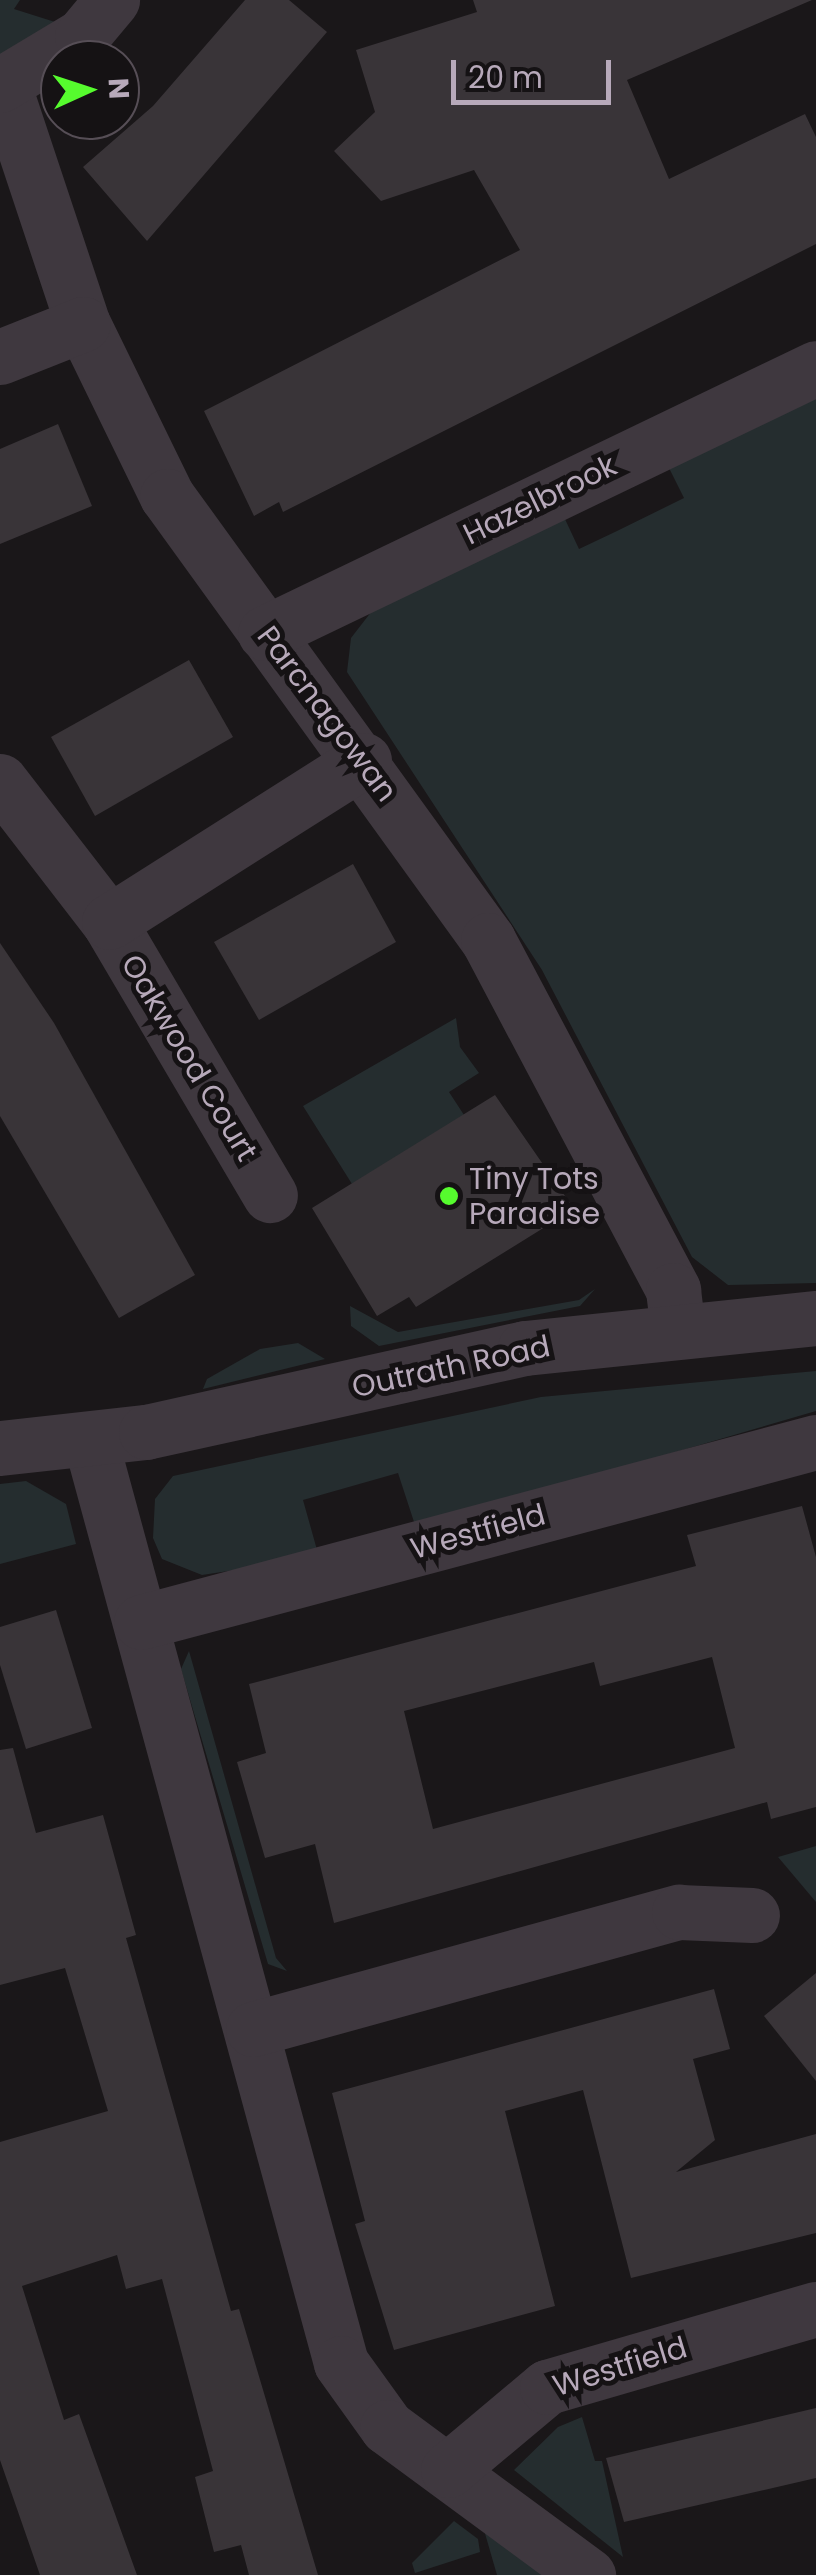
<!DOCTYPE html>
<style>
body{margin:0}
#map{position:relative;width:816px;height:2575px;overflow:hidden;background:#1a1719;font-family:Poppins,sans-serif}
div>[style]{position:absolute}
.green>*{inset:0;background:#252d2f}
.building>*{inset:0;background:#393438}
.minor>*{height:55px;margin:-27.5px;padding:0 27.5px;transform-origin:27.5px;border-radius:27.5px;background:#3f383f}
.dots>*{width:28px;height:28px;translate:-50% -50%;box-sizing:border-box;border:5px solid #151214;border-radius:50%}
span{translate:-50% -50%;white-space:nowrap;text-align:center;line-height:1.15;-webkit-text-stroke:10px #151214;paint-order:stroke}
.street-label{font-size:30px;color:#b7a9ba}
.poi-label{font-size:30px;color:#b7a9ba}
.left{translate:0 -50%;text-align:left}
.north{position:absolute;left:40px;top:40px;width:100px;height:100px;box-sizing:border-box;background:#151214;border:2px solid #564e56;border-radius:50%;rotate:87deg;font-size:28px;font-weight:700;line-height:40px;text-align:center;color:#b7a9ba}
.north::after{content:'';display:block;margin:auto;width:35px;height:45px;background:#56fb2e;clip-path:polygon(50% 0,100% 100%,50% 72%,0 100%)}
.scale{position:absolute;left:451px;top:60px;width:160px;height:45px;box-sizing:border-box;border:5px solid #b7a9ba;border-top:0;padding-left:12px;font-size:30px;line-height:35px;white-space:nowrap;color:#b7a9ba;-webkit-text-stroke:8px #151214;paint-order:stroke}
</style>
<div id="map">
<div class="green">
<div style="clip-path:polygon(0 0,20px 0,14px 9px,55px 22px,0 58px)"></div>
<div style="clip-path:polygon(816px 396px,816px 1283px,728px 1285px,692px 1257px,542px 970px,347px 672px,351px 638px,375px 607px,564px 517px,579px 549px,617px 531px,684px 498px,668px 466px)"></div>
<div style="clip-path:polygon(456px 1018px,460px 1047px,479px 1073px,449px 1092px,464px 1115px,352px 1184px,303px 1106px)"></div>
<div style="clip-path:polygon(595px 1289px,580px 1306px,379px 1346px,351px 1326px,350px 1306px,398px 1332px,579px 1300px)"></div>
<div style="clip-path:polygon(298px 1343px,325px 1359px,203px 1389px,207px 1379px,260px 1349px)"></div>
<div style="clip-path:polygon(816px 1371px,816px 1411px,416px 1528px,398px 1473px,303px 1500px,319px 1557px,202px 1575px,162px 1559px,153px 1538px,155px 1499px,173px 1476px,541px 1397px)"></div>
<div style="clip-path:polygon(26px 1481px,66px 1504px,76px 1544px,0 1564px,0 1484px)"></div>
<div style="clip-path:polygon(189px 1651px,276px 1958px,287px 1971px,268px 1964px,181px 1669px)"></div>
<div style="clip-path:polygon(816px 1846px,816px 1902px,778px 1857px)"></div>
<div style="clip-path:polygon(582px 2417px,595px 2461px,602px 2461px,623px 2557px,514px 2470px,558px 2427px)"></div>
<div style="clip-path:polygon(454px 2521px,478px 2539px,480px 2552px,415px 2573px,412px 2563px)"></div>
<div style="clip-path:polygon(484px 2530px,543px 2575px,497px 2575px)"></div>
</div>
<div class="building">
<div style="clip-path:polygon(245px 0,289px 0,327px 32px,147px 241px,83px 167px,153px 106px)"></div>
<div style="clip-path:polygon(473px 0,812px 0,627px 80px,669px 179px,805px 114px,816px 137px,816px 244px,283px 512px,279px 502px,254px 516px,204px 411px,520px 250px,474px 170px,381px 201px,334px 151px,375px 112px,356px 50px,477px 12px)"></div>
<div style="clip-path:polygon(58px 424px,92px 506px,0 544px,0 449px)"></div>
<div style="clip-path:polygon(189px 660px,233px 737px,95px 816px,51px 737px)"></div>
<div style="clip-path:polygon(353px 864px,396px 942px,259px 1020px,214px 942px)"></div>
<div style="clip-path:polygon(0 943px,54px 1023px,195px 1275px,119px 1318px,0 1116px)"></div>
<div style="clip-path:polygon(495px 1095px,574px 1209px,416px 1307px,409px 1297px,377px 1316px,312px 1208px)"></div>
<div style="clip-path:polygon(evenodd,802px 1506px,816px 1557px,816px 1807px,771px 1819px,767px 1802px,334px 1923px,315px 1844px,265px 1858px,237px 1762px,266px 1753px,249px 1684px,696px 1566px,687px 1535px,802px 1506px,712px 1657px,735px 1748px,433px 1829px,404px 1711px,594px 1662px,600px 1686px,712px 1657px)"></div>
<div style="clip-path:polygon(56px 1610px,92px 1728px,26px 1749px,0 1665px,0 1627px)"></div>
<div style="clip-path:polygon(13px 1748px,36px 1833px,103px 1815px,136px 1935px,126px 1938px,231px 2311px,239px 2309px,318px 2575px,249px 2575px,241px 2545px,214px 2552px,195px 2477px,213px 2471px,162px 2279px,126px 2289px,117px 2255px,22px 2286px,64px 2420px,79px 2414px,137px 2575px,40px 2575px,0 2460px,0 2142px,108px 2111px,65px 1968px,0 1985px,0 1750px)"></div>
<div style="clip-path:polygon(816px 1973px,816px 2081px,764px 2016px)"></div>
<div style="clip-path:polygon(714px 1989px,730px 2049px,693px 2059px,715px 2140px,676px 2172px,816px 2134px,816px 2233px,631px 2278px,583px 2090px,505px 2111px,555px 2306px,394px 2350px,355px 2224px,365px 2221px,332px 2093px)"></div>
<div style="clip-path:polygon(816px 2408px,816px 2478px,624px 2522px,606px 2458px)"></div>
</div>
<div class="minor">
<div style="left:3px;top:84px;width:253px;rotate:71.6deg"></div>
<div style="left:83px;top:324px;width:191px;rotate:64deg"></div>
<div style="left:167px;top:496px;width:548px;rotate:54.13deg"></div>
<div style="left:488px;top:940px;width:396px;rotate:62.1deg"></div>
<div style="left:673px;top:1290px;width:41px;rotate:83deg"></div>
<div style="left:0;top:85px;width:96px;rotate:-30.9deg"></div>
<div style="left:82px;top:36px;width:47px;rotate:-50.2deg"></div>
<div style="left:0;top:357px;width:89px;rotate:-21.7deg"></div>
<div style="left:265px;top:633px;width:611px;rotate:-25.68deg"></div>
<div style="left:0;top:781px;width:178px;rotate:52.3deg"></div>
<div style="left:109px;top:922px;width:317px;rotate:59.5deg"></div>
<div style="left:109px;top:922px;width:302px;rotate:-32.4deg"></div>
<div style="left:90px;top:1439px;width:957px;rotate:74.8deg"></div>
<div style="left:341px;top:2363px;width:79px;rotate:54.3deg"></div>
<div style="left:387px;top:2427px;width:250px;rotate:36.4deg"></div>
<div style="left:0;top:1448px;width:147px;rotate:-6.3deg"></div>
<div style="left:146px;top:1432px;width:388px;rotate:-12.5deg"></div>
<div style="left:525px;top:1348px;width:293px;rotate:-5.9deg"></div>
<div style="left:141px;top:1622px;width:699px;rotate:-14.93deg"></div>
<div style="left:253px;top:2029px;width:442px;rotate:-15.4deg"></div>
<div style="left:679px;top:1912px;width:73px;rotate:2.4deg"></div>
<div style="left:448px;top:2470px;width:129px;rotate:-40deg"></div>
<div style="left:547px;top:2387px;width:280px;rotate:-16.2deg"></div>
</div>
<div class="dots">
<div style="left:449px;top:1196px;background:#56fb2e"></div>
</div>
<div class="street-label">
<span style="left:540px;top:500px;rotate:-26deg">Hazelbrook</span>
<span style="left:327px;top:714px;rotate:53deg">Parcnagowan</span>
<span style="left:189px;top:1058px;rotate:59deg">Oakwood Court</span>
<span style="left:451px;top:1367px;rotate:-12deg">Outrath Road</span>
<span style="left:478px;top:1532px;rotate:-15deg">Westfield</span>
<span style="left:620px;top:2367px;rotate:-17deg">Westfield</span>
</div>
<div class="poi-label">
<span class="left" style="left:469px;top:1196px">Tiny Tots<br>Paradise</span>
</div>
<div class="north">N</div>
<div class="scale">20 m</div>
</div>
